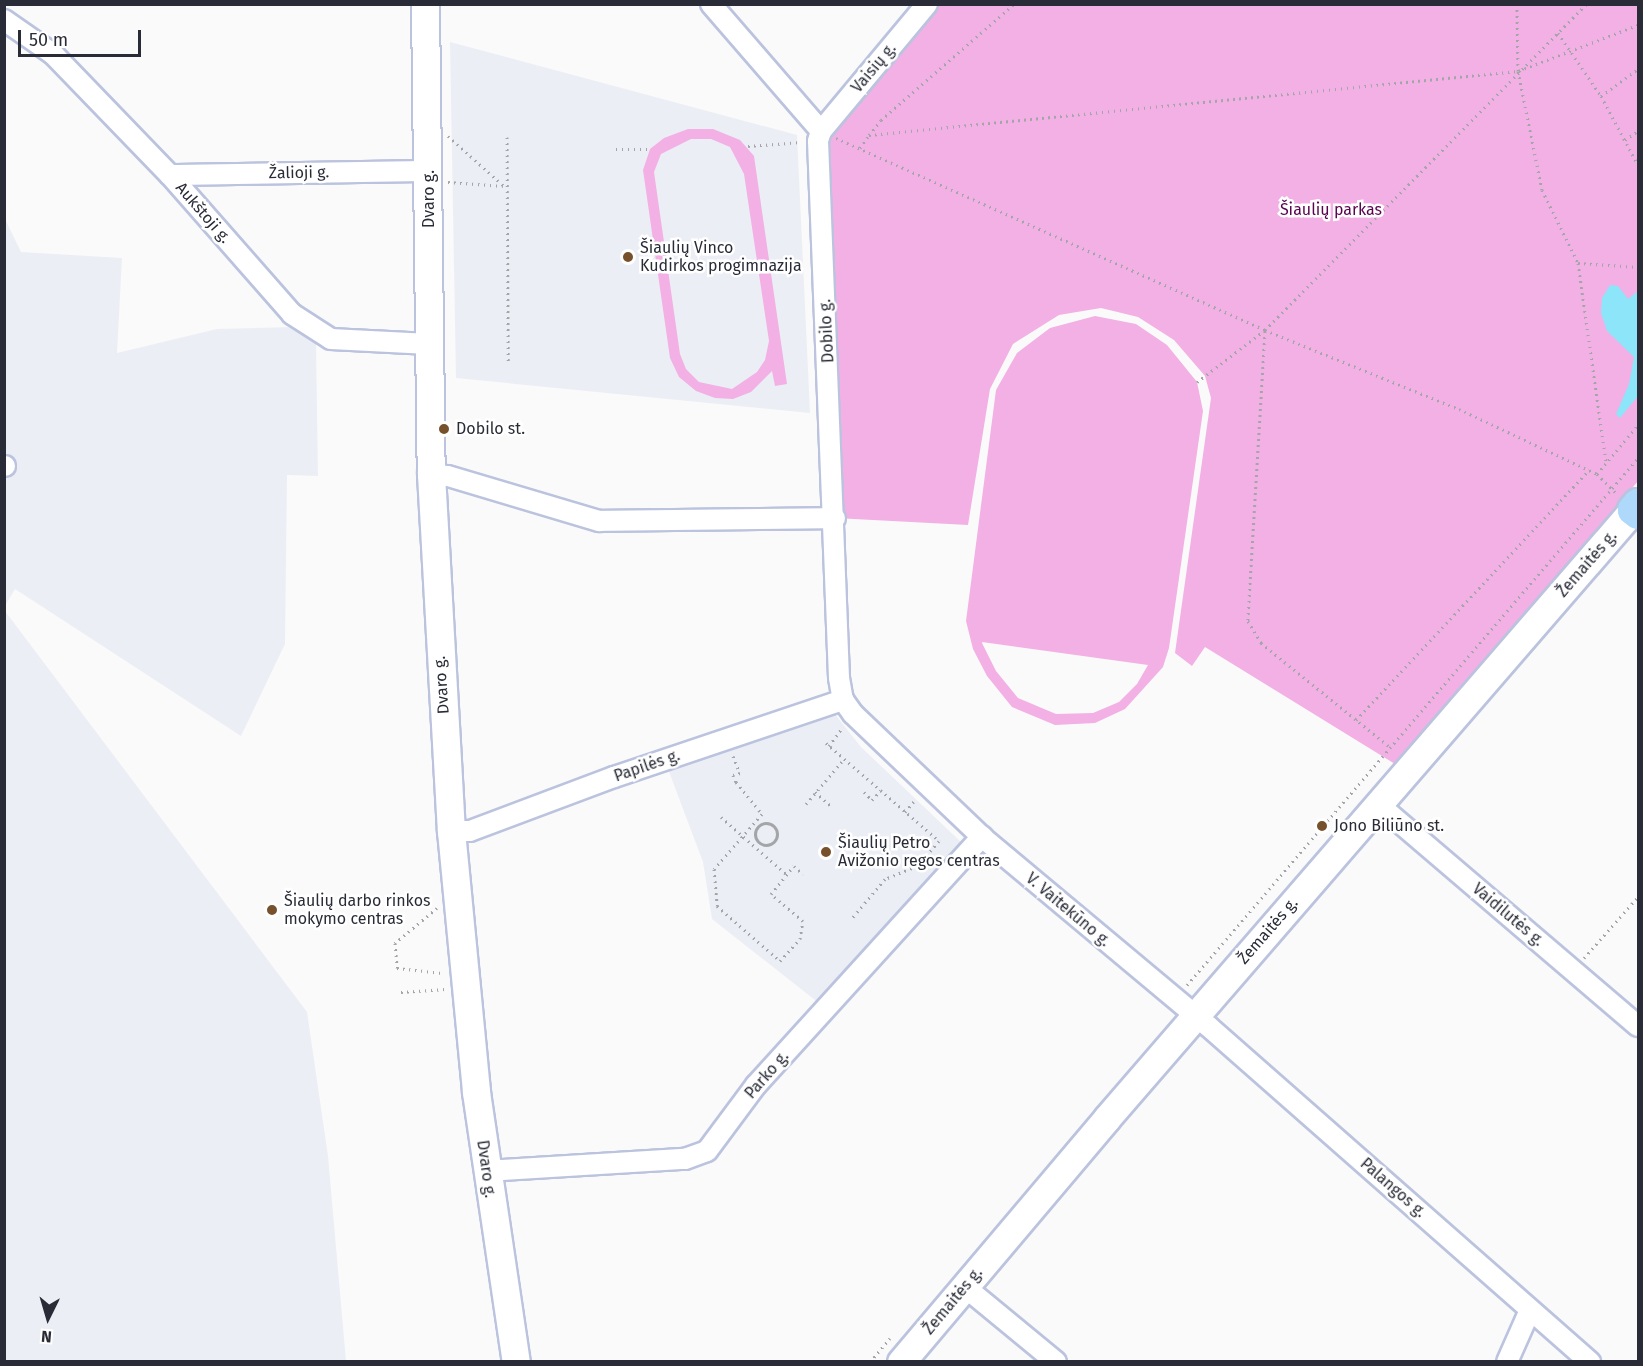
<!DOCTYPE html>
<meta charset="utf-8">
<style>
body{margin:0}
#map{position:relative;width:1643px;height:1366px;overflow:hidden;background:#fafafa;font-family:"Fira Sans",sans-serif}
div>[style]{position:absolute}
.built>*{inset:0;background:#eceef5}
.green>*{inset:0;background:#f2b0e5}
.water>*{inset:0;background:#8ce5f9}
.path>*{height:3px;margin-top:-1.5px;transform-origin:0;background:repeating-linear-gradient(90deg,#a3a5a9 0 1.5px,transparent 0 6px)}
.path>.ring{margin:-1.5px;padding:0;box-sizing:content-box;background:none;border:3px solid #a3a5a9;border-radius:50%}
.roads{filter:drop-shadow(2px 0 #bbc3de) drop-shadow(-2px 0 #bbc3de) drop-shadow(0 2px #bbc3de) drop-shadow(0 -2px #bbc3de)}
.minor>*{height:20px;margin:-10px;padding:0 10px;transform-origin:10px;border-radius:10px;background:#fff}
.secondary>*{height:27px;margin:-13.5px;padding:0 13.5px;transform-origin:13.5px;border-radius:13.5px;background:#fff}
.primary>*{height:30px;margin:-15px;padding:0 15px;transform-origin:15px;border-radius:15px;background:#aed9fa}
.dots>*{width:16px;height:16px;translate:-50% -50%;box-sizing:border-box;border:3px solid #fff;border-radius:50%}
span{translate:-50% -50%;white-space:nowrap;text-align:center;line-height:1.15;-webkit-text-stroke:5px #fff;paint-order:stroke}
.street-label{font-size:16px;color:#292c37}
.park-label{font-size:16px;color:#590250}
.poi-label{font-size:16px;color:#292c37}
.left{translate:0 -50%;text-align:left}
.frame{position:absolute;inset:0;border:6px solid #292c37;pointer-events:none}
.north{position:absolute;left:18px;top:1288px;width:60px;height:60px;-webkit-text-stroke:4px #fff;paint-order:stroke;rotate:185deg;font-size:16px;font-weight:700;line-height:24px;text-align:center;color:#292c37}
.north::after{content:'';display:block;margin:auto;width:21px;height:27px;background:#292c37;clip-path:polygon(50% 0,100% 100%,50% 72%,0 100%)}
.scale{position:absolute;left:18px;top:30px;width:123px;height:27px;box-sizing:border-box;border:3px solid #292c37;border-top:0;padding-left:8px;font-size:18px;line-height:21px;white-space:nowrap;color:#292c37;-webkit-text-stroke:4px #fff;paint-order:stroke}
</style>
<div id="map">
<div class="built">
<div style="clip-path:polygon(450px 42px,797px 135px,810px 413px,456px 378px)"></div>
<div style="clip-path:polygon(5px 219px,21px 252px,122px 258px,117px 353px,217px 329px,295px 327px,316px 343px,318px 476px,287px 475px,285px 644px,241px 736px,15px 589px,5px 606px)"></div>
<div style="clip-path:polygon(5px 611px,307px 1012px,328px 1156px,346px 1361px,5px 1361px)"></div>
<div style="clip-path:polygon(834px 713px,861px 747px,962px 843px,820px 1004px,712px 919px,703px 862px,668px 769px)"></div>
</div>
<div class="green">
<div style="clip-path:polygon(927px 5px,1638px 5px,1638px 481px,1614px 510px,1633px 510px,1408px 772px,1205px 647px,1192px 666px,1175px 653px,1211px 398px,1205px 376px,1174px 340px,1138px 317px,1101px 308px,1059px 315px,1013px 344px,990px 389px,968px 525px,835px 518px,818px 141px)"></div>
<div style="clip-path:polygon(evenodd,688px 129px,713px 129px,740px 140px,754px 156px,787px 384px,775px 386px,772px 371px,751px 392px,733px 399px,715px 398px,696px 391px,679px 377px,670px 358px,643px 170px,650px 149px,664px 138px,688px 129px,691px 139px,711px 139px,730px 147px,744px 174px,769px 341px,765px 360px,757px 372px,732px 389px,699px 382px,686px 369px,680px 354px,654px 172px,661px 154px,691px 139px)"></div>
<div style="clip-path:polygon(evenodd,1095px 316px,1136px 324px,1167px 345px,1197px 382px,1203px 411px,1169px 648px,1163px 667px,1125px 709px,1095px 723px,1055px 725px,1012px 707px,987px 676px,973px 649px,966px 621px,996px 390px,1017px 353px,1050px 328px,1095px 316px,982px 643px,982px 642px,1148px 665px,1137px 684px,1119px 702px,1093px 713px,1056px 714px,1018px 698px,996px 671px,982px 643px)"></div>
</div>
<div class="water">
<div style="clip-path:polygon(1610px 285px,1618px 286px,1628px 299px,1638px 291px,1638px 396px,1620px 418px,1616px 414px,1629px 384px,1634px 357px,1607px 331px,1601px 313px,1602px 298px)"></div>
</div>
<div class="path">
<div style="left:1638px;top:25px;width:129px;rotate:159deg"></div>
<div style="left:1518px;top:71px;width:121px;rotate:78.6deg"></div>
<div style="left:1542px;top:190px;width:81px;rotate:63.7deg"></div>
<div style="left:1578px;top:263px;width:60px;rotate:3.8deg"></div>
<div style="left:1558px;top:33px;width:76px;rotate:55.7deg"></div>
<div style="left:1601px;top:96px;width:78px;rotate:61.8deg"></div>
<div style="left:1601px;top:96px;width:46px;rotate:-36.1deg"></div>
<div style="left:869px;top:135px;width:19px;rotate:-51deg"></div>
<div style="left:881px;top:120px;width:176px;rotate:-41.1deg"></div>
<div style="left:448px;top:136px;width:76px;rotate:41.8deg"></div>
<div style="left:507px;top:137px;width:225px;rotate:89.7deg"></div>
<div style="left:836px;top:138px;width:470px;rotate:24.1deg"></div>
<div style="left:1265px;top:330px;width:209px;rotate:22.2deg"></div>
<div style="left:1459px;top:409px;width:153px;rotate:25.2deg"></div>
<div style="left:1597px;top:474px;width:28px;rotate:45deg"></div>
<div style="left:1625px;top:140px;width:16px;rotate:-35deg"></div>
<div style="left:748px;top:146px;width:53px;rotate:-4.3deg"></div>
<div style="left:860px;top:148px;width:16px;rotate:-55deg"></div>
<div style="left:869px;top:135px;width:652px;rotate:-5.63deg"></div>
<div style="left:1518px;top:71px;width:67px;rotate:-90.9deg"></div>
<div style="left:616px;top:149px;width:34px"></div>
<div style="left:448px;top:182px;width:55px;rotate:4.2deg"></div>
<div style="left:1578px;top:263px;width:202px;rotate:82deg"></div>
<div style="left:1265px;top:331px;width:290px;rotate:93.4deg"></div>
<div style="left:1248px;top:621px;width:26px;rotate:59deg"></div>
<div style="left:1261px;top:643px;width:166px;rotate:38.9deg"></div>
<div style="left:1197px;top:382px;width:86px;rotate:-37.4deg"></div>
<div style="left:1265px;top:330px;width:458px;rotate:-45.4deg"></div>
<div style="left:1597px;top:474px;width:64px;rotate:-50.1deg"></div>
<div style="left:1356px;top:720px;width:342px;rotate:-47deg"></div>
<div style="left:826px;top:743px;width:150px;rotate:40.9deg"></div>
<div style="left:939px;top:841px;width:33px;rotate:131deg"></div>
<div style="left:917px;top:866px;width:35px;rotate:158deg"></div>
<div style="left:885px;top:879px;width:50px;rotate:130.1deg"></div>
<div style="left:829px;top:746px;width:22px;rotate:-54deg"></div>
<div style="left:733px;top:756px;width:18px;rotate:68deg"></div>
<div style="left:740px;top:773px;width:7px;rotate:164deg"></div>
<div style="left:733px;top:775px;width:8px;rotate:67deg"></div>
<div style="left:736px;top:782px;width:41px;rotate:50.9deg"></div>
<div style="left:762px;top:814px;width:73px;rotate:131.1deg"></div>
<div style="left:714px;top:869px;width:37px;rotate:85deg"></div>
<div style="left:717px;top:906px;width:84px;rotate:41.1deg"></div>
<div style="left:780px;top:961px;width:30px;rotate:-48deg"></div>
<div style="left:800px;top:939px;width:18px;rotate:-81deg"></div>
<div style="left:803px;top:921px;width:42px;rotate:-139.8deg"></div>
<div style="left:771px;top:894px;width:36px;rotate:-51deg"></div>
<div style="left:794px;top:866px;width:12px;rotate:42deg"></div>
<div style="left:815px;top:792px;width:21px;rotate:41deg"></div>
<div style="left:864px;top:792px;width:11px;rotate:45deg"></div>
<div style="left:872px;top:800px;width:13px;rotate:-48deg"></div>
<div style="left:806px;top:804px;width:59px;rotate:-49.8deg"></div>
<div style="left:905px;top:812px;width:17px;rotate:-50deg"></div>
<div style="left:721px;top:817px;width:86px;rotate:41.2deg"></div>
<div class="ring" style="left:755px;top:823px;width:19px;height:19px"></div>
<div style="left:437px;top:908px;width:55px;rotate:140.2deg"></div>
<div style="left:395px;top:943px;width:25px;rotate:85deg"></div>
<div style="left:397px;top:968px;width:45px;rotate:6.3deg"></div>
<div style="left:1584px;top:958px;width:81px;rotate:-48.5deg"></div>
<div style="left:1187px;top:985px;width:694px;rotate:-49.44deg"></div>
<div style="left:401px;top:992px;width:44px;rotate:-3.9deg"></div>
<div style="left:870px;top:1362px;width:31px;rotate:-50deg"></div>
</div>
<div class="roads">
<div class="minor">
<div style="left:711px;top:4px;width:168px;rotate:49.1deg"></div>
<div style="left:927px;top:4px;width:165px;rotate:129.8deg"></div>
<div style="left:821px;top:131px;width:10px;rotate:107deg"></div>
<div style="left:818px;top:141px;width:537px;rotate:87.76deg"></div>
<div style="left:839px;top:678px;width:22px;rotate:80deg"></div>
<div style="left:843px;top:700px;width:17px;rotate:54deg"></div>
<div style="left:853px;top:714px;width:178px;rotate:43.6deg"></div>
<div style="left:982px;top:837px;width:295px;rotate:39.9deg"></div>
<div style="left:1208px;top:1026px;width:509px;rotate:41.33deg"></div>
<div style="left:4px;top:20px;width:60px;rotate:34.8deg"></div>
<div style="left:53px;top:54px;width:168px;rotate:46deg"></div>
<div style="left:170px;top:175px;width:185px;rotate:48.7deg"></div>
<div style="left:292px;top:314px;width:46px;rotate:32.7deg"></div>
<div style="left:331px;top:339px;width:98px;rotate:2.9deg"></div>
<div style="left:170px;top:175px;width:259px;rotate:-0.9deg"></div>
<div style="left:4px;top:466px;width:1px"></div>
<div style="left:431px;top:474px;width:17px;rotate:7deg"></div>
<div style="left:448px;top:476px;width:158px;rotate:16.6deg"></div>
<div style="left:599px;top:521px;width:236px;rotate:-0.7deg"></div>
<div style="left:1378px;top:804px;width:342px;rotate:40.5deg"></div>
<div style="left:451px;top:831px;width:19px"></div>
<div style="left:470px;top:831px;width:154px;rotate:-20.6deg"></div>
<div style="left:614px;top:777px;width:242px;rotate:-18.6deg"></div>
<div style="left:486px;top:1171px;width:199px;rotate:-3.5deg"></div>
<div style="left:685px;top:1159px;width:23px;rotate:-20deg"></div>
<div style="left:707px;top:1151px;width:82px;rotate:-53.4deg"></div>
<div style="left:756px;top:1085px;width:336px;rotate:-47.7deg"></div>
<div style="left:965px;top:1287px;width:118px;rotate:39.5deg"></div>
<div style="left:1507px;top:1362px;width:57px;rotate:-66.1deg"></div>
</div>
<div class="secondary">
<div style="left:425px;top:4px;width:470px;rotate:89.3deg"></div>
<div style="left:431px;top:474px;width:358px;rotate:86.8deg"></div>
<div style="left:451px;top:831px;width:262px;rotate:84.5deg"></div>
<div style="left:476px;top:1092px;width:273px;rotate:81.6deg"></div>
<div style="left:901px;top:1362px;width:319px;rotate:-49.8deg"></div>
<div style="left:1107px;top:1118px;width:804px;rotate:-49.14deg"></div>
</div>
<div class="primary">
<div style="left:1638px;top:504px;width:8px;rotate:130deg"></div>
<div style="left:1633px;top:510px;width:6px;rotate:39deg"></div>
</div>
</div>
<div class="dots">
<div style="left:628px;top:257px;background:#76512c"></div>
<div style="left:444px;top:429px;background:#76512c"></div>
<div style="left:1322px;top:826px;background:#76512c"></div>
<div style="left:826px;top:852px;background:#76512c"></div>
<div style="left:272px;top:910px;background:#76512c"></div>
</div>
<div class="street-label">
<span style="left:874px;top:68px;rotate:-50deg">Vaisių g.</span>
<span style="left:299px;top:173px;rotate:-1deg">Žalioji g.</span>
<span style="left:429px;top:199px;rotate:-90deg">Dvaro g.</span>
<span style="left:203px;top:213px;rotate:49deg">Aukštoji g.</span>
<span style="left:827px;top:331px;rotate:-93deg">Dobilo g.</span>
<span style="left:1587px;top:564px;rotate:-49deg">Žemaitės g.</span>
<span style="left:442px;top:685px;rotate:-94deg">Dvaro g.</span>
<span style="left:647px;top:766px;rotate:-19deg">Papilės g.</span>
<span style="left:1068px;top:910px;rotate:40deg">V. Vaitekūno g.</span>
<span style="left:1508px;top:915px;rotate:40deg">Vaidilutės g.</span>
<span style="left:1268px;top:931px;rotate:-49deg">Žemaitės g.</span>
<span style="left:767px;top:1075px;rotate:-49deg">Parko g.</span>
<span style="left:486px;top:1169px;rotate:82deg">Dvaro g.</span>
<span style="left:1393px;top:1188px;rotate:41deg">Palangos g.</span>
<span style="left:953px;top:1301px;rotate:-50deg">Žemaitės g.</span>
</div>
<div class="park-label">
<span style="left:1331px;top:210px">Šiaulių parkas</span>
</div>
<div class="poi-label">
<span class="left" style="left:640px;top:257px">Šiaulių Vinco<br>Kudirkos progimnazija</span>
<span class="left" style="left:456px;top:429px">Dobilo st.</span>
<span class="left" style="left:1334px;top:826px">Jono Biliūno st.</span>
<span class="left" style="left:838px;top:852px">Šiaulių Petro<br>Avižonio regos centras</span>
<span class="left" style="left:284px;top:910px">Šiaulių darbo rinkos<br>mokymo centras</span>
</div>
<div class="frame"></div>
<div class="north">N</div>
<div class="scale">50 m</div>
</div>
